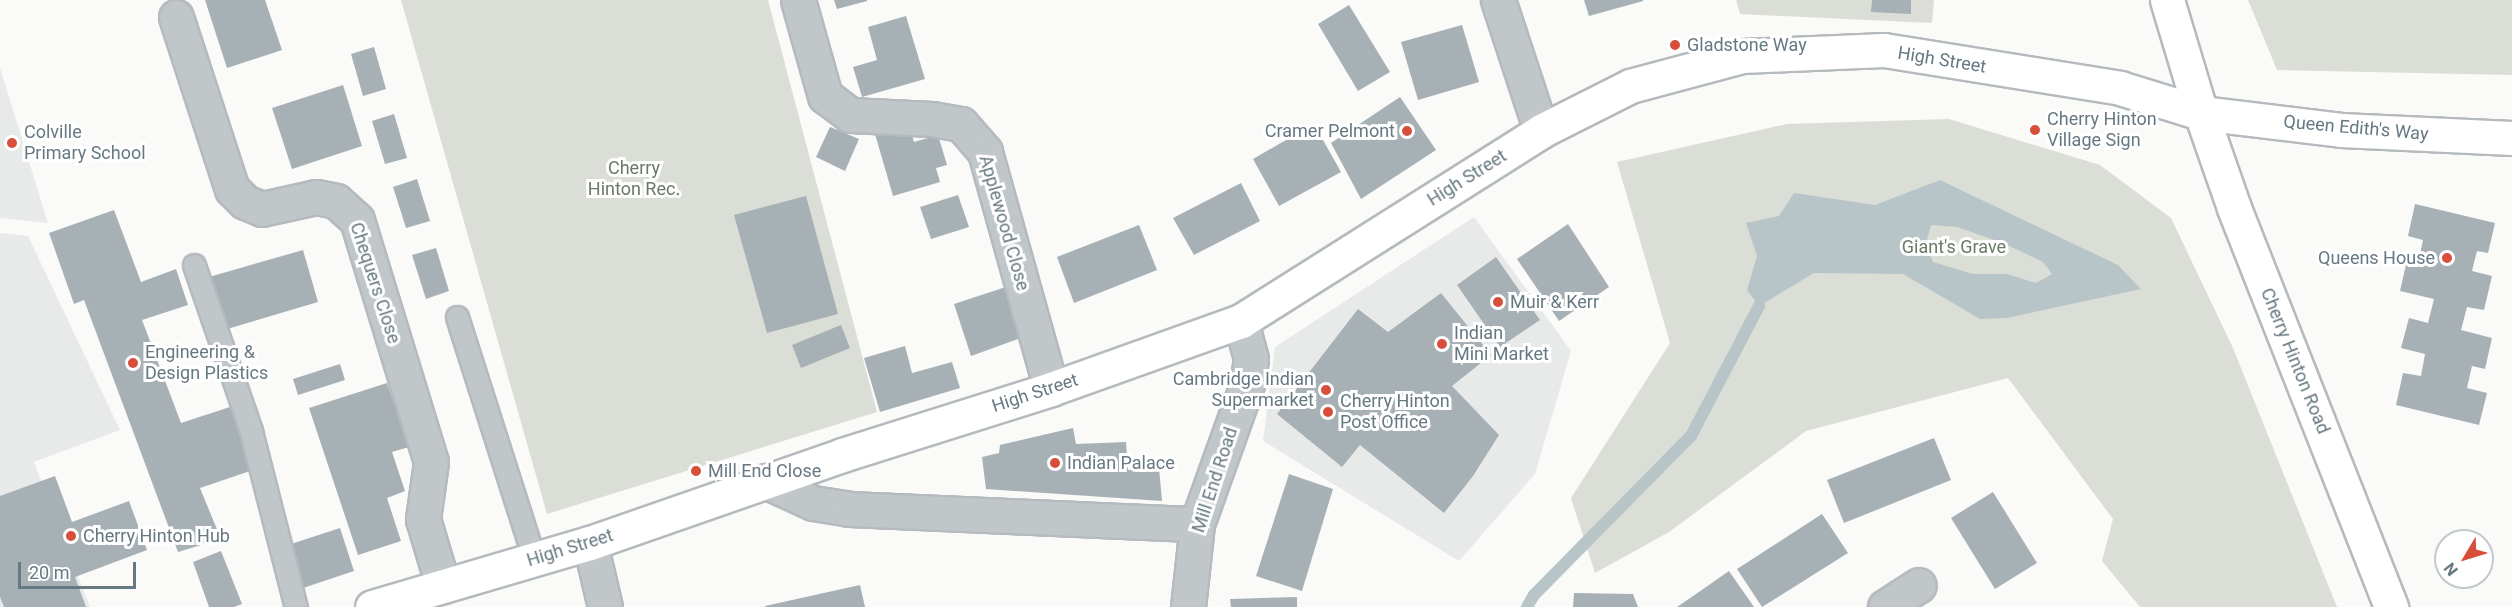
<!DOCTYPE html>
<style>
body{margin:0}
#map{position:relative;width:2512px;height:607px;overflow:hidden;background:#fafaf8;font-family:Roboto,sans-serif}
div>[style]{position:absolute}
.built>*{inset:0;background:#e8eae9}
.green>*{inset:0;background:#dbded7}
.water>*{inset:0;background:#b8c5c8}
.stream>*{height:12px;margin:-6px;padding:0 6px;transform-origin:6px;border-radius:6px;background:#b8c5c8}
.building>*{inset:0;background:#a6b0b5}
.roads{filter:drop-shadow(2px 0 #b4babe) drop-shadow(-2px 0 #b4babe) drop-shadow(0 2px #b4babe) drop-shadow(0 -2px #b4babe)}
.lane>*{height:21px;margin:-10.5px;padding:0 10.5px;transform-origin:10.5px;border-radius:10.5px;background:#c1c6c9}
.street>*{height:33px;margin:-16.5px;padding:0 16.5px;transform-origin:16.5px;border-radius:16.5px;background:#c1c6c9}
.secondary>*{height:33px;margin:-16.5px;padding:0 16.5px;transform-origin:16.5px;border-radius:16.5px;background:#fff}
.dots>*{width:16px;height:16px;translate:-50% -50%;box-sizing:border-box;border:3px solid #fff;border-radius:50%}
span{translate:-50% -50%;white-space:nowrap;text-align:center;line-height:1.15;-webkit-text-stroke:6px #fff;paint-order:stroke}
.poi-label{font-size:18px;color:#667881}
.left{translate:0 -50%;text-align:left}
.right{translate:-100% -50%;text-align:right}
.street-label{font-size:18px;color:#667881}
.park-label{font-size:18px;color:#6b7966}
.north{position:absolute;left:2434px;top:529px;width:60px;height:60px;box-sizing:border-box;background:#fff;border:2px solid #c2c9cd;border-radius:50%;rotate:232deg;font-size:16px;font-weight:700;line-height:24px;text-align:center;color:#667881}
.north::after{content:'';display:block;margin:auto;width:21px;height:27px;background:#d74e3b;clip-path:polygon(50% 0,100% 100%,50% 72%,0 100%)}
.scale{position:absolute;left:18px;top:562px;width:118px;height:27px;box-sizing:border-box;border:3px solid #667881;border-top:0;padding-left:8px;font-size:18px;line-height:21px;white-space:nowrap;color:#667881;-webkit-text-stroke:4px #fff;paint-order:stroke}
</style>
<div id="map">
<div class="built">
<div style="clip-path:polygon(0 68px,48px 223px,0 218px)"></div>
<div style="clip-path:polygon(1474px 217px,1571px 351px,1535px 474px,1459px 561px,1263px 441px,1275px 347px)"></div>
<div style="clip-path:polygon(0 233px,28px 236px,120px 430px,34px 462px,90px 607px,0 607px)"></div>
</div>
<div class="green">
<div style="clip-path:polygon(401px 0,768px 0,877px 412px,547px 514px)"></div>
<div style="clip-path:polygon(1736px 0,1934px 0,1932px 23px,1740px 14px)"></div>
<div style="clip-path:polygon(2248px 0,2512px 0,2512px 75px,2277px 70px)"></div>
<div style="clip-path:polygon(1949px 119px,2100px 165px,2171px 218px,2233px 348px,2337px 607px,2140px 607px,2102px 561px,2113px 519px,2008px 378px,1806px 431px,1669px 532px,1595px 573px,1571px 498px,1670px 343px,1617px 162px,1787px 124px)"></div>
</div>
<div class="water">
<div style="clip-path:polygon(evenodd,1940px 180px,2118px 265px,2141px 289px,2007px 318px,1980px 319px,1903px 274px,1814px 273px,1759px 306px,1747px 290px,1757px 256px,1746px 223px,1779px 216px,1794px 193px,1875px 205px,1940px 180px,1931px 225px,1957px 227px,2003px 243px,2043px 262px,2052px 274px,2036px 283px,2007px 274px,1973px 274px,1933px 262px,1926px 244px,1931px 225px)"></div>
</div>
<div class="stream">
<div style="left:1527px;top:607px;width:14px;rotate:-60deg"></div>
<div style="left:1534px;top:595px;width:223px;rotate:-45.4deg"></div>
<div style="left:1691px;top:436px;width:147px;rotate:-62.4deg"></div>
</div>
<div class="building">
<div style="clip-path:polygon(205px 0,265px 0,282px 50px,227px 68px)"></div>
<div style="clip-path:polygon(834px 0,867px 0,867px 1px,837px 9px)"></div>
<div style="clip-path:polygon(1584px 0,1643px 0,1643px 1px,1589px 16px)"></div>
<div style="clip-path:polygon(1872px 0,1911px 0,1911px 14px,1871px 12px)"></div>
<div style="clip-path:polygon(1349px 5px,1390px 72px,1358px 91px,1318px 24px)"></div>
<div style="clip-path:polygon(906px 16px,925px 79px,862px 97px,853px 67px,877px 60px,868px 27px)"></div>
<div style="clip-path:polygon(1462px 25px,1479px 82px,1418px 100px,1401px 42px)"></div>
<div style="clip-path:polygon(374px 47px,386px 89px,363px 96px,351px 54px)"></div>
<div style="clip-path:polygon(343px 85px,362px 146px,292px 169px,272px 108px)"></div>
<div style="clip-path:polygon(1400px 97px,1436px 150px,1361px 199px,1331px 143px)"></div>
<div style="clip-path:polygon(394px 114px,407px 158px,385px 164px,372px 121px)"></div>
<div style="clip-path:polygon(909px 124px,914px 142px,938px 135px,947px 165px,936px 168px,940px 182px,893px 196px,875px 134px)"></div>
<div style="clip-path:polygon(1314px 124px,1341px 172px,1279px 206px,1253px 159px)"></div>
<div style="clip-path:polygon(830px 127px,859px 139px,845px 171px,816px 157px)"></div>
<div style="clip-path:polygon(417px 179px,430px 221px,406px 228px,393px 187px)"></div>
<div style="clip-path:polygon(1241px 183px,1260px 221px,1194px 255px,1173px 218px)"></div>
<div style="clip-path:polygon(958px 195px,969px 227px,931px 239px,920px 207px)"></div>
<div style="clip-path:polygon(806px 196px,838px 314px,767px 333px,734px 215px)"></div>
<div style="clip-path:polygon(2415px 204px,2495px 223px,2488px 253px,2477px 251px,2472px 271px,2492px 276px,2484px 310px,2467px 307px,2461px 330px,2492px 338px,2485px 369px,2472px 366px,2467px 388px,2487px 393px,2479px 425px,2396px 405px,2403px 373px,2421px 376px,2425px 354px,2401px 348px,2409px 318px,2428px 323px,2434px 299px,2400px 291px,2408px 256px,2419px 259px,2423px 240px,2408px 236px)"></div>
<div style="clip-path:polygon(114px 210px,141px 282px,176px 269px,188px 305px,142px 320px,181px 423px,230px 407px,253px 470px,200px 488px,221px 539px,178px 552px,84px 300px,74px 304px,49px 233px)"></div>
<div style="clip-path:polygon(1568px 224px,1609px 287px,1559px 321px,1517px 259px)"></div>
<div style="clip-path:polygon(1139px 225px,1157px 270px,1074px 303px,1057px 257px)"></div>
<div style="clip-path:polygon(436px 248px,449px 291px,426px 299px,412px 255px)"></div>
<div style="clip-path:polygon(303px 250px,318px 302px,224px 330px,209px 277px)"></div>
<div style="clip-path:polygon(1496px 257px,1540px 320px,1500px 347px,1457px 285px)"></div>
<div style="clip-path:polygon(1012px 285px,1029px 335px,971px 356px,954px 304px)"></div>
<div style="clip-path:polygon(1441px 293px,1491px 355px,1452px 386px,1499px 435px,1473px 476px,1444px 513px,1360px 445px,1342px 467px,1277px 414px,1358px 309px,1388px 332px)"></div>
<div style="clip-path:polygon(841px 325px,850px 348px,801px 368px,792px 345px)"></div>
<div style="clip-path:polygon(905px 346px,912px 373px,952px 362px,960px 388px,880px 412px,864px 358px)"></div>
<div style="clip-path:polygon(340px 364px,345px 380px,298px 395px,293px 379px)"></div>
<div style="clip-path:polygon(387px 383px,409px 447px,392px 452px,405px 491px,387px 498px,401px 541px,358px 555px,309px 408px)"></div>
<div style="clip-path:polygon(1073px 428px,1076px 444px,1126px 442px,1128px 470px,1159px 468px,1162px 501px,986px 489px,982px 457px,999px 453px,1000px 445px)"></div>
<div style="clip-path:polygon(1934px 438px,1951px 480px,1844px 523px,1827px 480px)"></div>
<div style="clip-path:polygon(1289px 474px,1333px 489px,1302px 591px,1256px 576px)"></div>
<div style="clip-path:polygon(55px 476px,72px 522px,129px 501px,147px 550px,75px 577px,86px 607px,4px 607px,0 597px,0 496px)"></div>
<div style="clip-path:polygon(1993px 492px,2037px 563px,1995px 589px,1951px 518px)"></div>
<div style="clip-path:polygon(1822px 514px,1848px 553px,1762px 607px,1737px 569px)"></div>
<div style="clip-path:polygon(340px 528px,354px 571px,303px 588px,288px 545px)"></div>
<div style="clip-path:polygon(221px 551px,242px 604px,234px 607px,209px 607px,193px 562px)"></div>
<div style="clip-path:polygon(1729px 571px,1754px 607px,1677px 607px,1696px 594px)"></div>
<div style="clip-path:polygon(860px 585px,865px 607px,765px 607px,765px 606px)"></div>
<div style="clip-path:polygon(1574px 593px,1633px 594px,1638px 607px,1573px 607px)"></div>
<div style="clip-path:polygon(1297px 597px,1297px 607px,1231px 607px,1230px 599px)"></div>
</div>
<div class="roads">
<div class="lane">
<div style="left:194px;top:265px;width:176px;rotate:71deg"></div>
<div style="left:251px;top:431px;width:182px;rotate:75.7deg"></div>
<div style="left:457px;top:317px;width:254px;rotate:72.3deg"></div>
</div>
<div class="street">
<div style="left:798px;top:0;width:100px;rotate:74.3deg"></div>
<div style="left:825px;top:96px;width:31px;rotate:37deg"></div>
<div style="left:850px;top:115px;width:82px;rotate:2.8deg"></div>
<div style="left:932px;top:119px;width:29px;rotate:10deg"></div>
<div style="left:961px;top:124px;width:37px;rotate:49deg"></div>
<div style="left:985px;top:152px;width:246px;rotate:74.4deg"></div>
<div style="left:1498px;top:0;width:138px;rotate:71.8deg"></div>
<div style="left:176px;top:17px;width:181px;rotate:72deg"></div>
<div style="left:232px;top:189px;width:18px;rotate:45deg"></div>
<div style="left:245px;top:202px;width:18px;rotate:22deg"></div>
<div style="left:262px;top:209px;width:55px;rotate:-12.5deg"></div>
<div style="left:316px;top:197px;width:20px;rotate:11deg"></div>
<div style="left:336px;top:201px;width:28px;rotate:42deg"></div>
<div style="left:357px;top:220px;width:253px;rotate:73deg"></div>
<div style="left:431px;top:462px;width:58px;rotate:98deg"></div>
<div style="left:423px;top:519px;width:70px;rotate:73.4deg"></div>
<div style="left:765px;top:481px;width:53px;rotate:24.6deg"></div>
<div style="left:813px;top:503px;width:36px;rotate:9deg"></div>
<div style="left:849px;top:509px;width:348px;rotate:2.5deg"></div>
<div style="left:590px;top:543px;width:66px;rotate:76.8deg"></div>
<div style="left:1188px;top:607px;width:83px;rotate:-83.8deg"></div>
<div style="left:1197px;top:524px;width:149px;rotate:-70.3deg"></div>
<div style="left:1247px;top:384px;width:25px;rotate:-81deg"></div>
<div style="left:1251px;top:359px;width:39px;rotate:-105deg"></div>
<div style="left:1885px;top:607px;width:40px;rotate:-32.9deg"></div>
</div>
<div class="secondary">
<div style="left:2167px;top:0;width:118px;rotate:73.3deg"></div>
<div style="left:2201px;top:113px;width:101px;rotate:70.8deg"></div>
<div style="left:2234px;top:208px;width:429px;rotate:68.5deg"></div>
<div style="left:372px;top:607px;width:227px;rotate:-16.4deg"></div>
<div style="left:590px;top:543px;width:267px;rotate:-19.2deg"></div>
<div style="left:842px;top:455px;width:219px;rotate:-17.5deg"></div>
<div style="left:1051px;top:389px;width:202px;rotate:-19.7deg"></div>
<div style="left:1241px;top:321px;width:355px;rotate:-32.3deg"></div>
<div style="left:1541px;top:131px;width:100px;rotate:-26.8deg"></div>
<div style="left:1630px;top:86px;width:116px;rotate:-15deg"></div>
<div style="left:1742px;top:56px;width:142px;rotate:-2.4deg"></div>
<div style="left:1884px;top:50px;width:239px;rotate:9.1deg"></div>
<div style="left:2120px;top:88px;width:85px;rotate:17.2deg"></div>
<div style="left:2201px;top:113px;width:141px;rotate:6.9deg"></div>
<div style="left:2341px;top:130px;width:171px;rotate:2.7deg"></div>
</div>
</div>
<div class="dots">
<div style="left:1675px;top:45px;background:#d74e3b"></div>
<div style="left:2035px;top:130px;background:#d74e3b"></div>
<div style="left:1407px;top:131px;background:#d74e3b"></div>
<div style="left:12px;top:143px;background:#d74e3b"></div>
<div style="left:2447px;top:258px;background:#d74e3b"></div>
<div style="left:1498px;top:302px;background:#d74e3b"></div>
<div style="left:1442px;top:344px;background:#d74e3b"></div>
<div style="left:133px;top:363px;background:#d74e3b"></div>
<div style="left:1326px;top:390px;background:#d74e3b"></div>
<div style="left:1328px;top:412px;background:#d74e3b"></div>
<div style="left:1055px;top:463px;background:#d74e3b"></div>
<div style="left:696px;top:471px;background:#d74e3b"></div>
<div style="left:71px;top:536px;background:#d74e3b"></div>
</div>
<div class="poi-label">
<span class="left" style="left:1687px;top:45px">Gladstone Way</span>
<span class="left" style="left:2047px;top:130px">Cherry Hinton<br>Village Sign</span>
<span class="right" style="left:1395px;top:131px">Cramer Pelmont</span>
<span class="left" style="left:24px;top:143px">Colville<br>Primary School</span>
<span class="right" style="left:2435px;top:258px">Queens House</span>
<span class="left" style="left:1510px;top:302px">Muir &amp; Kerr</span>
<span class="left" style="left:1454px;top:344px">Indian<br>Mini Market</span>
<span class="left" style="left:145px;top:363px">Engineering &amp;<br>Design Plastics</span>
<span class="right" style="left:1314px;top:390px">Cambridge Indian<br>Supermarket</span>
<span class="left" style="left:1340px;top:412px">Cherry Hinton<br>Post Office</span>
<span class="left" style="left:1067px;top:463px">Indian Palace</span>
<span class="left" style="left:708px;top:471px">Mill End Close</span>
<span class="left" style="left:83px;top:536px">Cherry Hinton Hub</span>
</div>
<div class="street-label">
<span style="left:1942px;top:60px;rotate:9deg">High Street</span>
<span style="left:2356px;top:128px;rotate:5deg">Queen Edith's Way</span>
<span style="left:1467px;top:178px;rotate:-32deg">High Street</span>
<span style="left:1004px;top:223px;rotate:74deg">Applewood Close</span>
<span style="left:375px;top:283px;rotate:72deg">Chequers Close</span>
<span style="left:2295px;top:361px;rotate:68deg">Cherry Hinton Road</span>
<span style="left:1035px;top:393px;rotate:-18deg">High Street</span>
<span style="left:1215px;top:480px;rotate:-72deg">Mill End Road</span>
<span style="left:570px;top:548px;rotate:-17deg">High Street</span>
</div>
<div class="park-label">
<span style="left:634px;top:179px">Cherry<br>Hinton Rec.</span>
<span style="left:1954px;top:247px">Giant's Grave</span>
</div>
<div class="north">N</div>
<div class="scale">20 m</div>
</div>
